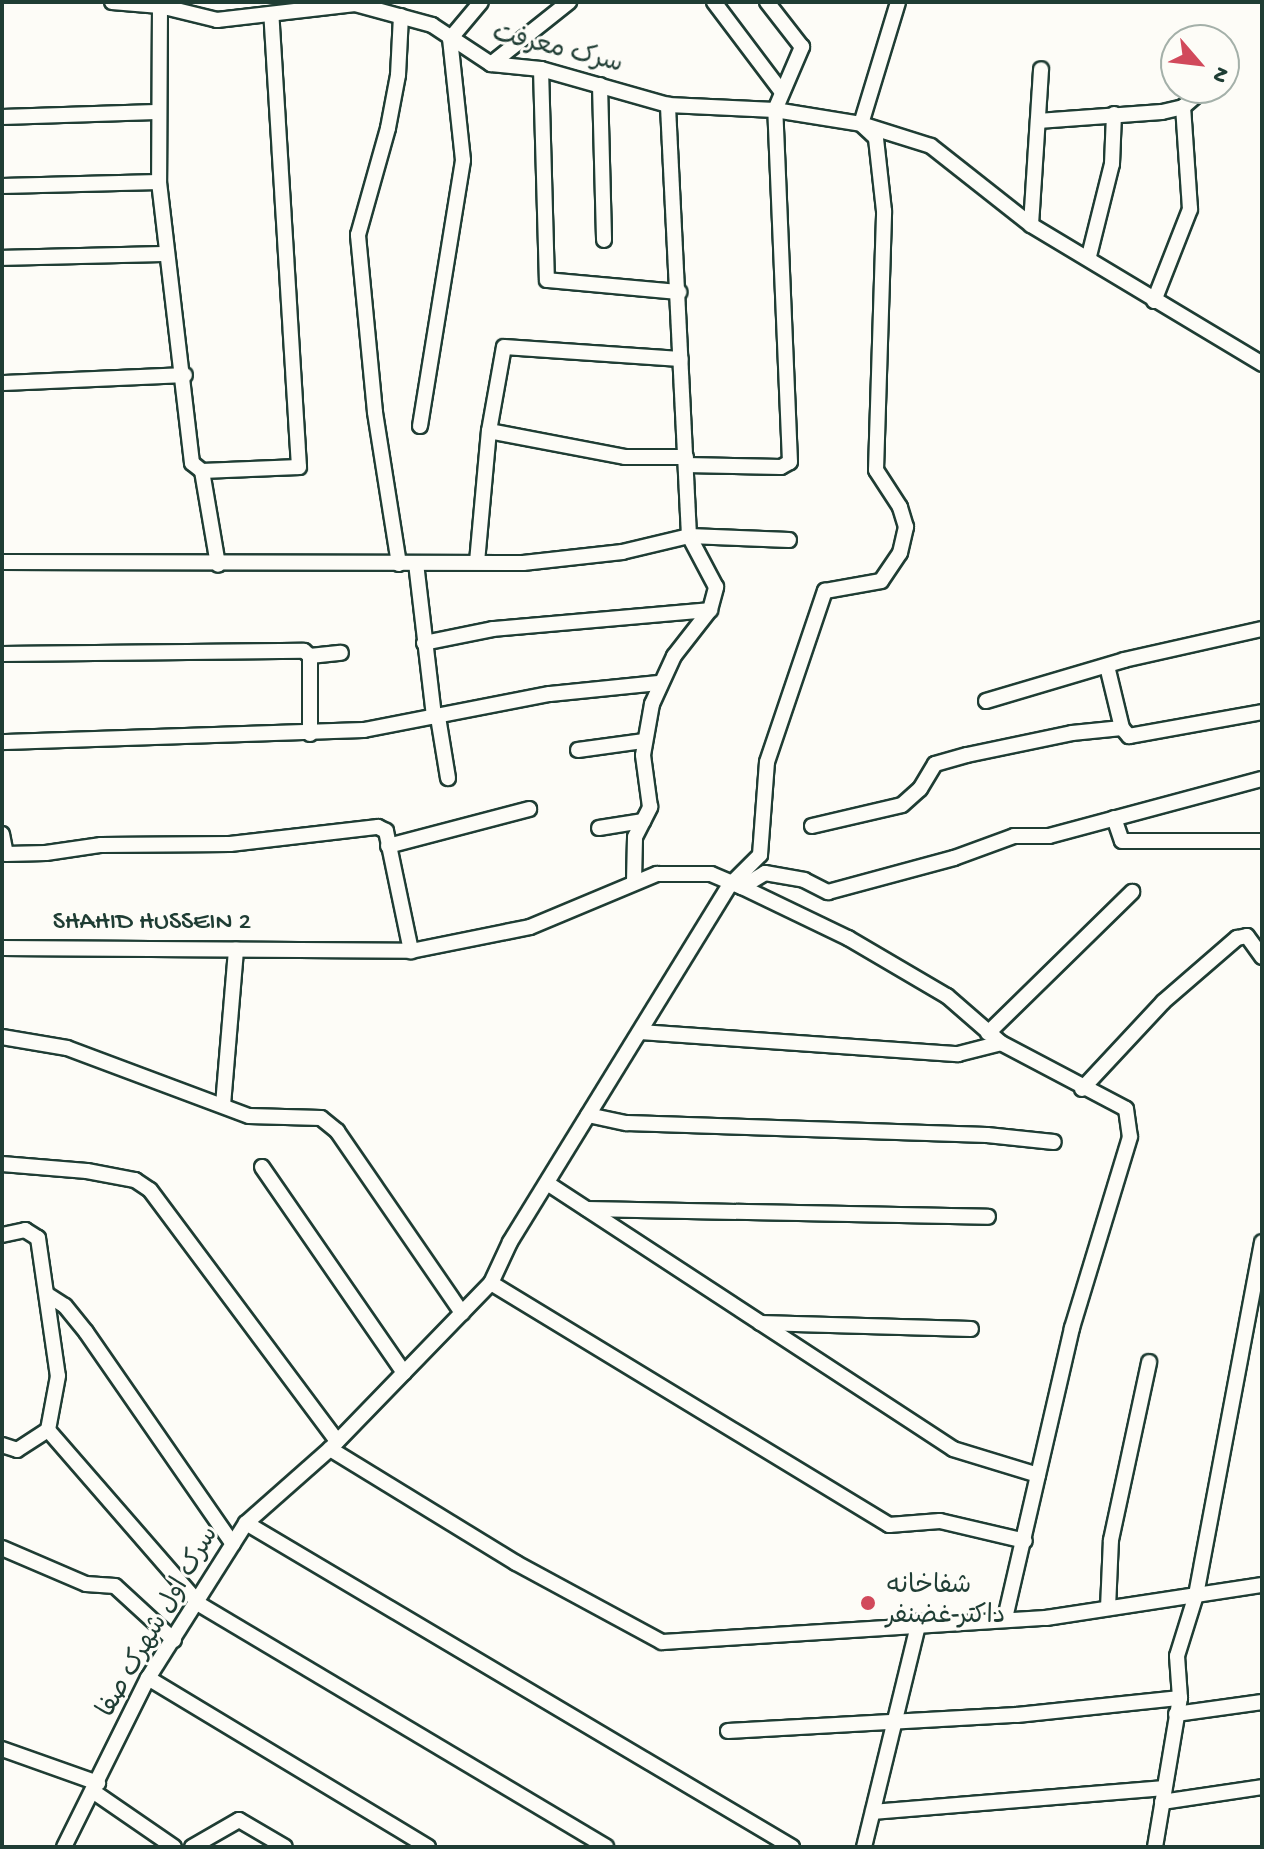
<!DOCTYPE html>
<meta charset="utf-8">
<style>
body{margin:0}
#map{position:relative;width:1264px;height:1849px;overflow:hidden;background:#fdfcf7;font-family:"Gochi Hand","Playpen Sans Arabic",sans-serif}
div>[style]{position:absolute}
.roads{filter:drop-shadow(2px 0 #1f3d34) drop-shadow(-2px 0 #1f3d34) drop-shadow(0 2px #1f3d34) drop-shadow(0 -2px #1f3d34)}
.minor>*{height:14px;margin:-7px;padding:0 7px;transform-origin:7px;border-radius:7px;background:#fdfcf7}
.dots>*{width:22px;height:22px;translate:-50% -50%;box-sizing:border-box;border:4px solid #fdfcf7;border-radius:50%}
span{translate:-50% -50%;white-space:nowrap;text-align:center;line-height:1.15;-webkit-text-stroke:6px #fdfcf7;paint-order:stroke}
.street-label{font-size:26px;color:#1f3d34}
.poi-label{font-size:26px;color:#1f3d34}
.left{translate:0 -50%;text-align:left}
.frame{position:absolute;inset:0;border:4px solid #1f3d34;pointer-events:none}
.north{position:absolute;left:1160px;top:24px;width:80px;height:80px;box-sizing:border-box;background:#fdfcf7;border:2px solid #a4b0a9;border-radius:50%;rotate:118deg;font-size:22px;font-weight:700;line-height:32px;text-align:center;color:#1f3d34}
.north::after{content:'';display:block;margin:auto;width:28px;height:36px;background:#d1495b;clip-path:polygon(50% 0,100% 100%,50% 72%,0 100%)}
</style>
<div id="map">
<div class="roads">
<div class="minor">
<div style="left:112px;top:2px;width:48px;rotate:4.8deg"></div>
<div style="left:160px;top:6px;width:59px;rotate:13.8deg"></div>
<div style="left:217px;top:20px;width:139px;rotate:-6.6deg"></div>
<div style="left:355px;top:4px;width:80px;rotate:15.3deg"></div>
<div style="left:432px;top:25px;width:71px;rotate:33.5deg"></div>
<div style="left:491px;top:64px;width:50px;rotate:5.7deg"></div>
<div style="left:541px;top:69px;width:132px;rotate:15.8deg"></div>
<div style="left:668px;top:105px;width:107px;rotate:2.7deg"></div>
<div style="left:775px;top:110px;width:87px;rotate:9.2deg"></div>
<div style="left:861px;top:124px;width:73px;rotate:17.4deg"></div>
<div style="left:931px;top:146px;width:127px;rotate:38.3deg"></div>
<div style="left:1031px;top:225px;width:270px;rotate:31deg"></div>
<div style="left:714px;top:2px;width:111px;rotate:53deg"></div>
<div style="left:160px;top:6px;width:176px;rotate:90.3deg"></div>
<div style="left:159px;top:182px;width:283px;rotate:83.3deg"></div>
<div style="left:192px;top:463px;width:13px;rotate:39deg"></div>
<div style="left:202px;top:471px;width:97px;rotate:-2.4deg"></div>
<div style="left:299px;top:467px;width:453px;rotate:-93.5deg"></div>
<div style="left:491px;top:64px;width:100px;rotate:-38.5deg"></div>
<div style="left:541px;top:69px;width:211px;rotate:88.4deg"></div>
<div style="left:547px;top:280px;width:133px;rotate:5.2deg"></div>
<div style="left:600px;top:85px;width:155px;rotate:88.5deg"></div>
<div style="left:2px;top:117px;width:154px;rotate:-1.9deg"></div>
<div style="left:1038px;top:121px;width:124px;rotate:-4.2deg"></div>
<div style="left:1162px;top:112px;width:22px;rotate:-13deg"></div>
<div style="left:1183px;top:107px;width:29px;rotate:-41deg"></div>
<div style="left:2px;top:186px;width:157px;rotate:-1.5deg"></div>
<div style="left:1031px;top:225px;width:156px;rotate:-86.3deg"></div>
<div style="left:1089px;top:256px;width:95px;rotate:-76deg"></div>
<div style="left:1112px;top:164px;width:50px;rotate:-87.7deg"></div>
<div style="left:2px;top:258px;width:164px;rotate:-1.4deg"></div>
<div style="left:1154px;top:301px;width:99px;rotate:-68.6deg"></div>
<div style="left:1190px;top:209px;width:102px;rotate:-93.9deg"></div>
<div style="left:2px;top:383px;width:183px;rotate:-2.5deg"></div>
<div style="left:420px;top:426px;width:269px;rotate:-80.8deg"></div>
<div style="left:463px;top:160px;width:122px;rotate:-96.1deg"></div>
<div style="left:450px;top:39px;width:48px;rotate:-50deg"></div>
<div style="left:489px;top:431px;width:138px;rotate:10.8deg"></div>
<div style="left:625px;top:457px;width:61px"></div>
<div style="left:686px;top:465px;width:95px;rotate:1.2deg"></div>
<div style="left:781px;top:467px;width:10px;rotate:-29deg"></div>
<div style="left:790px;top:462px;width:352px;rotate:-92.4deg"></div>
<div style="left:775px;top:110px;width:69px;rotate:-66.8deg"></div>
<div style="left:802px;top:47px;width:57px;rotate:-127.9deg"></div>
<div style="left:202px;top:471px;width:95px;rotate:80.3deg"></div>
<div style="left:2px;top:562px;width:521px;rotate:0.11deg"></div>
<div style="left:523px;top:563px;width:100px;rotate:-6.3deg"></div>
<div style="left:622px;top:552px;width:69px;rotate:-13.4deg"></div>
<div style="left:689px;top:536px;width:100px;rotate:2.3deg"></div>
<div style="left:477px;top:562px;width:132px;rotate:-84.8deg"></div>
<div style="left:489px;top:431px;width:85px;rotate:-79.9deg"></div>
<div style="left:504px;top:347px;width:177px;rotate:3.9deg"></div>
<div style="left:416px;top:563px;width:155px;rotate:83.3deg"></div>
<div style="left:399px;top:564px;width:154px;rotate:-99deg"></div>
<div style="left:375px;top:412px;width:178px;rotate:-95.5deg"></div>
<div style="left:358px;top:235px;width:111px;rotate:-74.3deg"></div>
<div style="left:388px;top:128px;width:54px;rotate:-79.3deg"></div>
<div style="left:398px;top:75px;width:59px;rotate:-87.1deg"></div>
<div style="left:424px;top:643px;width:70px;rotate:-11.5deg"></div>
<div style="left:493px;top:629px;width:218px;rotate:-5deg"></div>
<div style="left:2px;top:654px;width:302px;rotate:-0.6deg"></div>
<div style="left:304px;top:651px;width:8px;rotate:40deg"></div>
<div style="left:310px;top:656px;width:78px;rotate:90deg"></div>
<div style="left:310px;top:656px;width:31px;rotate:-6deg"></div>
<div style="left:1107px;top:666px;width:64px;rotate:76.4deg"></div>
<div style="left:986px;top:701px;width:144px;rotate:-16.5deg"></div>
<div style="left:1124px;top:660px;width:141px;rotate:-12.7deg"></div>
<div style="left:438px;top:717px;width:62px;rotate:80.7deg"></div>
<div style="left:2px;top:742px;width:362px;rotate:-1.9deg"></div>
<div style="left:364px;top:730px;width:189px;rotate:-11deg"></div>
<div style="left:550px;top:694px;width:109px;rotate:-5.8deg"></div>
<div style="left:578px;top:750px;width:67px;rotate:-7.8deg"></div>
<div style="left:1114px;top:818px;width:24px;rotate:71deg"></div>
<div style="left:1122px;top:841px;width:140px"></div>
<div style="left:812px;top:826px;width:92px;rotate:-13.1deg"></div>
<div style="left:902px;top:805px;width:24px;rotate:-42deg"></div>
<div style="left:920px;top:789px;width:29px;rotate:-59deg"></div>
<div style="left:935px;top:764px;width:33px;rotate:-16deg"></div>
<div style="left:967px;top:755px;width:107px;rotate:-11.8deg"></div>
<div style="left:1072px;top:733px;width:50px;rotate:-5.7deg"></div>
<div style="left:1122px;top:728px;width:11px;rotate:49deg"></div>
<div style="left:1129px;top:736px;width:135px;rotate:-10.2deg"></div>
<div style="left:599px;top:828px;width:45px;rotate:-9deg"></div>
<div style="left:2px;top:834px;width:20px;rotate:79deg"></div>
<div style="left:6px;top:854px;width:40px;rotate:-1.4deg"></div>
<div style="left:46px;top:853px;width:56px;rotate:-8.3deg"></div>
<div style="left:101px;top:845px;width:129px;rotate:-0.4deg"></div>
<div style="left:230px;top:844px;width:149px;rotate:-6.6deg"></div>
<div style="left:378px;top:827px;width:9px;rotate:27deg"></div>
<div style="left:386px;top:831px;width:123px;rotate:78.2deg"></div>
<div style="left:388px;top:846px;width:146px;rotate:-14.7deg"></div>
<div style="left:634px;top:882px;width:45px;rotate:-88.7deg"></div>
<div style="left:635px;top:837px;width:34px;rotate:-63deg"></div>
<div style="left:650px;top:807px;width:52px;rotate:-97.7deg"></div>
<div style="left:643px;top:755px;width:52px;rotate:-80deg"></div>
<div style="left:652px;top:704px;width:53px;rotate:-65.4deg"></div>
<div style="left:674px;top:656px;width:58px;rotate:-52deg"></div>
<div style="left:710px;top:610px;width:24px;rotate:-75deg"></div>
<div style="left:716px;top:587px;width:58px;rotate:-117.9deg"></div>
<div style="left:689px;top:536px;width:432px;rotate:-92.8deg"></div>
<div style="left:742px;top:887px;width:118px;rotate:25.7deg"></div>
<div style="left:848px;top:938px;width:115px;rotate:30.4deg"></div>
<div style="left:947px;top:996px;width:72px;rotate:41deg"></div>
<div style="left:1001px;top:1043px;width:141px;rotate:27.8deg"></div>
<div style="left:1126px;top:1109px;width:28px;rotate:82deg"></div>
<div style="left:1130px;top:1137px;width:200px;rotate:106.9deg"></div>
<div style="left:1072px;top:1328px;width:299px;rotate:103deg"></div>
<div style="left:2px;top:948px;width:409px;rotate:0.4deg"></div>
<div style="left:411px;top:951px;width:121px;rotate:-11.4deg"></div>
<div style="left:530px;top:927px;width:138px;rotate:-22.7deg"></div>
<div style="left:657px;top:874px;width:54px"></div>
<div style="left:711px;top:874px;width:34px;rotate:23deg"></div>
<div style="left:742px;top:887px;width:27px;rotate:-31deg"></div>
<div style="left:765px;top:873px;width:40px;rotate:10deg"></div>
<div style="left:804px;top:880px;width:27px;rotate:27deg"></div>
<div style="left:828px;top:892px;width:131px;rotate:-15.1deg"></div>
<div style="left:954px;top:858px;width:64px;rotate:-20.1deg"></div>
<div style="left:1014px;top:836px;width:35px"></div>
<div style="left:1049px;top:836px;width:220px;rotate:-15deg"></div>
<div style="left:640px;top:1032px;width:319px;rotate:4deg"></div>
<div style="left:958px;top:1054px;width:44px;rotate:-14.3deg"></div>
<div style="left:988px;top:1033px;width:202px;rotate:-44.4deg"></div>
<div style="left:2px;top:1037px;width:66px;rotate:9.6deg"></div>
<div style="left:67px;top:1048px;width:194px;rotate:20.5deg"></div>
<div style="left:249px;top:1116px;width:72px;rotate:1.6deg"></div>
<div style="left:321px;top:1118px;width:21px;rotate:39deg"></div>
<div style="left:337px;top:1131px;width:221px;rotate:55.5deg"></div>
<div style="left:1082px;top:1089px;width:119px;rotate:-47deg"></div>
<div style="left:1163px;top:1002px;width:98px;rotate:-40.9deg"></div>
<div style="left:1237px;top:938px;width:10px;rotate:-11deg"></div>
<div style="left:1247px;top:936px;width:26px;rotate:54deg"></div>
<div style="left:223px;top:1105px;width:156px;rotate:-85.2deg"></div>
<div style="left:588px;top:1115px;width:40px;rotate:12deg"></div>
<div style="left:627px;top:1123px;width:360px;rotate:1.9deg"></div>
<div style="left:987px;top:1135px;width:67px;rotate:6deg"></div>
<div style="left:2px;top:1164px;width:85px;rotate:4.7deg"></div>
<div style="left:87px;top:1171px;width:49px;rotate:10.6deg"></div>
<div style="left:135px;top:1180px;width:18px;rotate:34deg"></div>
<div style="left:150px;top:1190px;width:313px;rotate:53.3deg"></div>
<div style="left:262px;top:1167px;width:250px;rotate:55.4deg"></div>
<div style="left:547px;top:1183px;width:485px;rotate:33.2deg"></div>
<div style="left:953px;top:1449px;width:89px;rotate:17deg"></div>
<div style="left:587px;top:1209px;width:401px;rotate:1.1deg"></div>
<div style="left:2px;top:1235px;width:24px;rotate:-12deg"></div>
<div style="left:25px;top:1230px;width:15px;rotate:32deg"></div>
<div style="left:38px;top:1238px;width:139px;rotate:81.8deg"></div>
<div style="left:58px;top:1376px;width:55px;rotate:100.5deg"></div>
<div style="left:491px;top:1283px;width:466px;rotate:31.3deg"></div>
<div style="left:889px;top:1525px;width:51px;rotate:-4.5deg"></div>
<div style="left:940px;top:1521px;width:87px;rotate:13.2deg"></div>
<div style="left:48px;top:1295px;width:20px;rotate:33deg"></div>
<div style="left:65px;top:1306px;width:33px;rotate:51deg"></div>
<div style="left:86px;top:1332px;width:258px;rotate:55.3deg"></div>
<div style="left:760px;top:1323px;width:211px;rotate:1.6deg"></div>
<div style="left:2px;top:1445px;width:16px;rotate:18deg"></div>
<div style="left:17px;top:1450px;width:37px;rotate:-33deg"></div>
<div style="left:48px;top:1430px;width:230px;rotate:49deg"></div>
<div style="left:199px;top:1604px;width:474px;rotate:30.8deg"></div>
<div style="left:330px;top:1449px;width:218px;rotate:31.5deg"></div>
<div style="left:516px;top:1563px;width:166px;rotate:28.4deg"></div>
<div style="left:662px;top:1642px;width:385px;rotate:-3.6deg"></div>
<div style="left:1046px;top:1618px;width:219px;rotate:-8.7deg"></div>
<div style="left:246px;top:1523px;width:635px;rotate:30.69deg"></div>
<div style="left:2px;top:1548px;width:91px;rotate:23.2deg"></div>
<div style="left:86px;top:1584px;width:29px;rotate:4deg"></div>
<div style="left:115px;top:1586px;width:80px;rotate:42.5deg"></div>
<div style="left:1108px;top:1608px;width:68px;rotate:-87.5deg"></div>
<div style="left:1111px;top:1540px;width:182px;rotate:-77.9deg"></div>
<div style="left:148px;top:1678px;width:327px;rotate:31.1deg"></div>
<div style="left:1176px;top:1714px;width:87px;rotate:-7.9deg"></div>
<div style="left:728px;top:1731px;width:289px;rotate:-3.2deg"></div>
<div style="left:1017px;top:1715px;width:164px;rotate:-6deg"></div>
<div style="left:2px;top:1749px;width:102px;rotate:19.5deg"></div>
<div style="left:94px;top:1792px;width:97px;rotate:34.5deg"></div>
<div style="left:1162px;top:1802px;width:101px;rotate:-8.5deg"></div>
<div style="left:873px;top:1812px;width:292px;rotate:-4.7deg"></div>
<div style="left:64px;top:1847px;width:189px;rotate:-63.6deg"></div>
<div style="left:148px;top:1678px;width:183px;rotate:-57.7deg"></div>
<div style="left:246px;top:1523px;width:112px;rotate:-41.4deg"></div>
<div style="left:330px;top:1449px;width:231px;rotate:-45.9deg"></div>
<div style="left:491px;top:1283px;width:45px;rotate:-65.1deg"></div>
<div style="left:510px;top:1242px;width:418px;rotate:-58.4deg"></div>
<div style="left:729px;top:886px;width:44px;rotate:-45deg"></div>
<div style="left:760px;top:855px;width:93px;rotate:-85.7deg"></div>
<div style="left:767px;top:762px;width:181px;rotate:-71.3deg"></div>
<div style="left:825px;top:591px;width:57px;rotate:-10.1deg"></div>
<div style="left:881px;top:581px;width:34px;rotate:-56deg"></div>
<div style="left:900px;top:553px;width:27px;rotate:-77deg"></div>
<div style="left:906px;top:527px;width:21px;rotate:-107deg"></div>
<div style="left:900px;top:507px;width:44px;rotate:-123deg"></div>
<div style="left:876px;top:470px;width:259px;rotate:-88.2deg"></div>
<div style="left:884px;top:211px;width:73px;rotate:-96.3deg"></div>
<div style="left:876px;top:138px;width:21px;rotate:-137deg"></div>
<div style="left:861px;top:124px;width:127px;rotate:-73.1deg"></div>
<div style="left:192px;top:1847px;width:54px;rotate:-29.9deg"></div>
<div style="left:239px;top:1820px;width:53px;rotate:30.4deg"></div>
<div style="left:864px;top:1847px;width:232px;rotate:-76.3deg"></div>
<div style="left:1155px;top:1847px;width:151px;rotate:-80.5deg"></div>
<div style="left:1180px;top:1698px;width:42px;rotate:-94.1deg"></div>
<div style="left:1177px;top:1656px;width:64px;rotate:-72.7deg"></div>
<div style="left:1196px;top:1595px;width:359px;rotate:-79.4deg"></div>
</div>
</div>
<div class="dots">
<div style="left:868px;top:1603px;background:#d1495b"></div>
</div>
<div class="street-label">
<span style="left:557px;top:51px;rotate:14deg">سرک معرفت</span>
<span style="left:152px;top:924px">SHAHID HUSSEIN 2</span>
<span style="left:160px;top:1623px;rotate:-60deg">سرک اول شهرک صفا</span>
</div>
<div class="poi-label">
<span class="left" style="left:886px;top:1603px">شفاخانه<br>داکتر غضنفر</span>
</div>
<div class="frame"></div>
<div class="north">N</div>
</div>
